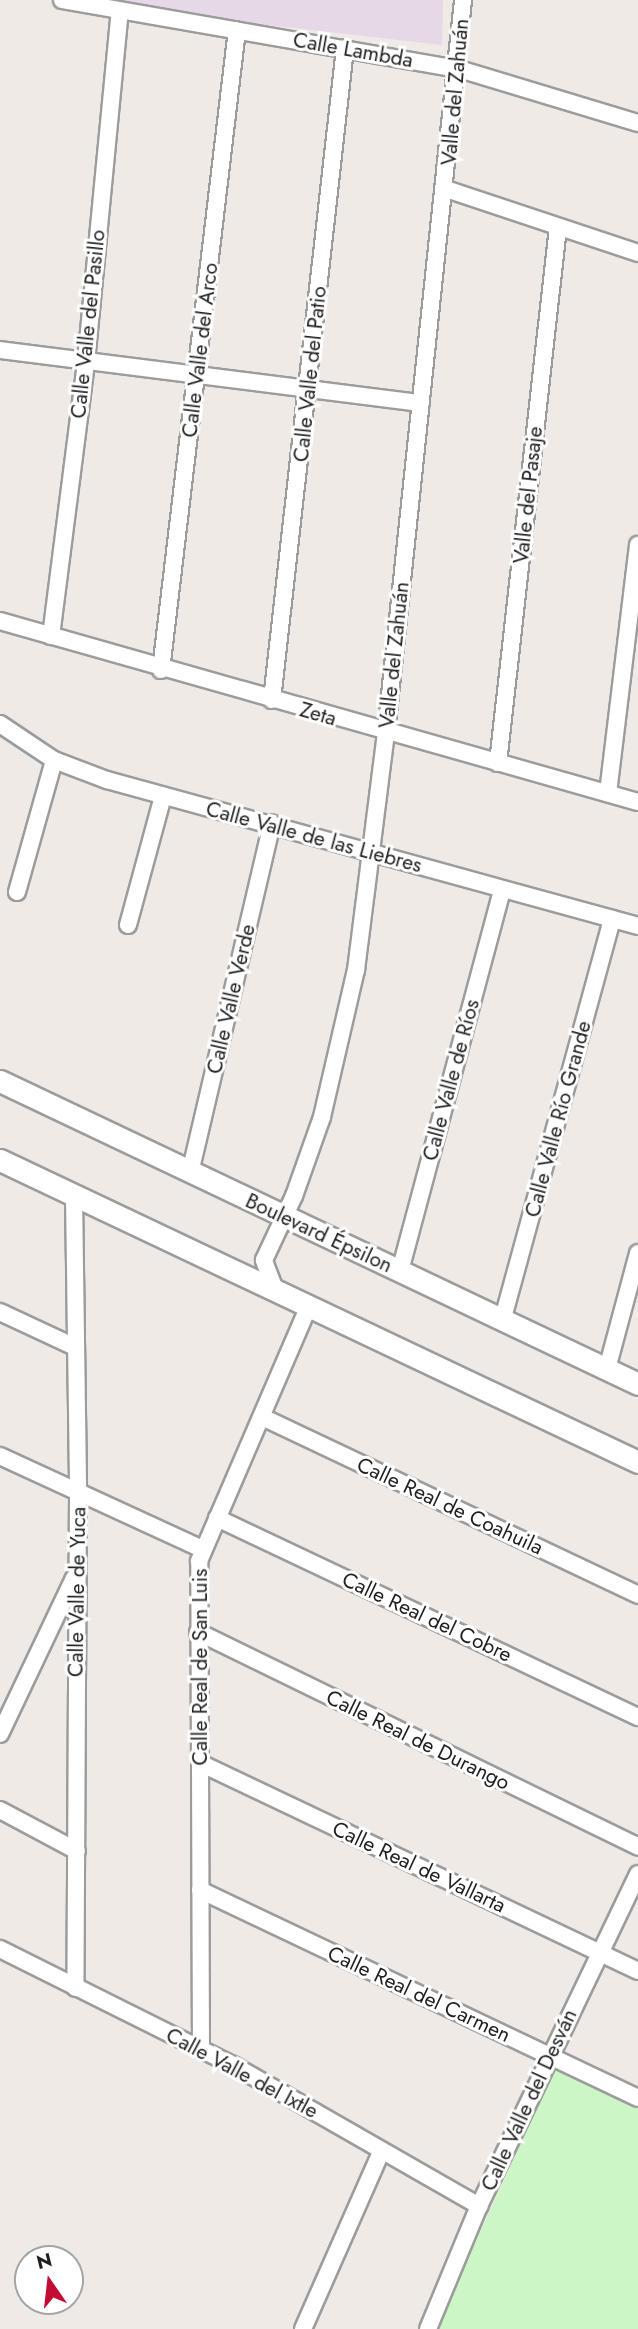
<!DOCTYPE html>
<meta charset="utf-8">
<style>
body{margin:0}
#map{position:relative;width:638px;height:2329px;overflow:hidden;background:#efeae5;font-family:Jost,sans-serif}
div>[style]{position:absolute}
.industrial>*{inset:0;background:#e7d8e8}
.park>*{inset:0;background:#ccf6c5}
.roads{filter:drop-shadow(2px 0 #9c9c9c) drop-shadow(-2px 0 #9c9c9c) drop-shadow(0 2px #9c9c9c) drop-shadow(0 -2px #9c9c9c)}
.minor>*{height:16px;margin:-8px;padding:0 8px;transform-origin:8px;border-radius:8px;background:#fff}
.tertiary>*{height:21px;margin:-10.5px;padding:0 10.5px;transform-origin:10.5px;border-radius:10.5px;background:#fff}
span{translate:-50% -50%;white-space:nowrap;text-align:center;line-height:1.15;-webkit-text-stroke:6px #fff;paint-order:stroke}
.street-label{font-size:21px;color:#1f1f1f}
.north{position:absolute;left:14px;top:2245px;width:70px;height:70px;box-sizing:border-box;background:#fff;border:2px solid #a5a5a5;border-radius:50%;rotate:346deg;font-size:19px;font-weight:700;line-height:28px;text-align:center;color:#1f1f1f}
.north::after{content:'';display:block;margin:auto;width:24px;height:32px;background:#c20c34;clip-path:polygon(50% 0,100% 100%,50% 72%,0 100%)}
</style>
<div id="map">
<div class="industrial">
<div style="clip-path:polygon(50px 0,443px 0,442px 45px)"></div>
</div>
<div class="park">
<div style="clip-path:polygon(556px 2066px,638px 2107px,638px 2329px,436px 2329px)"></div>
</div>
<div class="roads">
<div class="minor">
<div style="left:62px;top:0;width:403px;rotate:9.9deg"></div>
<div style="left:459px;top:69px;width:187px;rotate:16.8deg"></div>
<div style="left:446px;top:189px;width:202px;rotate:18.4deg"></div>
<div style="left:0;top:350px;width:424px;rotate:7.2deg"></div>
<div style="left:0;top:621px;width:663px;rotate:15.84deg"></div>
<div style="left:51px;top:636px;width:276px;rotate:-82.7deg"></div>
<div style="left:86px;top:362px;width:352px;rotate:-84.5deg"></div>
<div style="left:161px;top:670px;width:644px;rotate:-83.23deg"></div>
<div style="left:272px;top:700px;width:656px;rotate:-83.61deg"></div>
<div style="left:0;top:724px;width:65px;rotate:33.7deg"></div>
<div style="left:54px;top:760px;width:57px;rotate:20.7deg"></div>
<div style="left:107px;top:780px;width:551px;rotate:15.37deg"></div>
<div style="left:498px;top:763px;width:539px;rotate:-83.61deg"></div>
<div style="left:608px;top:793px;width:250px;rotate:-83.1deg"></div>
<div style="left:17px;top:892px;width:137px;rotate:-74.3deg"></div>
<div style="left:128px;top:925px;width:134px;rotate:-74.8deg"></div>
<div style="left:190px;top:1173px;width:359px;rotate:-76.8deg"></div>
<div style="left:74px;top:1196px;width:298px;rotate:89.2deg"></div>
<div style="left:78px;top:1494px;width:494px;rotate:90.3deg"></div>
<div style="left:400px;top:1271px;width:395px;rotate:-75deg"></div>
<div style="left:276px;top:1292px;width:34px;rotate:-111deg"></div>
<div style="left:264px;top:1260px;width:71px;rotate:-64.9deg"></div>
<div style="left:294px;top:1196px;width:84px;rotate:-70.5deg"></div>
<div style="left:322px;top:1117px;width:151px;rotate:-77deg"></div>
<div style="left:356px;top:970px;width:239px;rotate:-82.8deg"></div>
<div style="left:386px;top:733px;width:737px;rotate:-84deg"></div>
<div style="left:0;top:1312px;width:83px;rotate:25deg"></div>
<div style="left:503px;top:1318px;width:414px;rotate:-74.7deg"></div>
<div style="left:607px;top:1369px;width:120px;rotate:-75deg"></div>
<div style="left:262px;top:1417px;width:416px;rotate:25.3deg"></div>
<div style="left:0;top:1456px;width:222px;rotate:24.7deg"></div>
<div style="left:217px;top:1518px;width:466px;rotate:25.3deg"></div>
<div style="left:198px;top:1632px;width:490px;rotate:26deg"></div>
<div style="left:0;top:1734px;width:173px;rotate:-64.6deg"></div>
<div style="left:200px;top:1763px;width:485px;rotate:25.4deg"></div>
<div style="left:0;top:1810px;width:87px;rotate:28deg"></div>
<div style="left:200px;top:1890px;width:485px;rotate:25.4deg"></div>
<div style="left:0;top:1949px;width:260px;rotate:26.5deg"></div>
<div style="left:233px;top:2065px;width:284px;rotate:29.8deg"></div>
<div style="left:201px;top:2049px;width:488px;rotate:-90.2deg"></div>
<div style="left:199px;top:1561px;width:275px;rotate:-66.7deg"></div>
<div style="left:303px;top:2329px;width:193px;rotate:-66.2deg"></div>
<div style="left:428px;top:2329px;width:133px;rotate:-67.5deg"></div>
<div style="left:479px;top:2206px;width:368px;rotate:-64.4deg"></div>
</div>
<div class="tertiary">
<div style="left:0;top:1081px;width:706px;rotate:25.4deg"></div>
<div style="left:0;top:1160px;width:706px;rotate:25.33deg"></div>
</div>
</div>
<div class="street-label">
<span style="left:353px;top:50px;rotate:10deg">Calle Lambda</span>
<span style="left:455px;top:92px;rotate:-85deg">Valle del Zahuán</span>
<span style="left:88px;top:324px;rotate:-84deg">Calle Valle del Pasillo</span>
<span style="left:200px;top:350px;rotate:-83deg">Calle Valle del Arco</span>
<span style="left:310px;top:374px;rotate:-84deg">Calle Valle del Patio</span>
<span style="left:528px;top:495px;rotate:-84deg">Valle del Pasaje</span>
<span style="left:394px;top:655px;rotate:-84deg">Valle del Zahuán</span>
<span style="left:318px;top:714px;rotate:16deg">Zeta</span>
<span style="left:314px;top:837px;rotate:15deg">Calle Valle de las Liebres</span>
<span style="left:231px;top:999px;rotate:-77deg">Calle Valle Verde</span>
<span style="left:451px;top:1080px;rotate:-75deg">Calle Valle de Ríos</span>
<span style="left:558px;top:1119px;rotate:-75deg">Calle Valle Río Grande</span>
<span style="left:319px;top:1233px;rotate:25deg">Boulevard Épsilon</span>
<span style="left:450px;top:1506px;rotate:25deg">Calle Real de Coahuila</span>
<span style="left:77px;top:1592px;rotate:-89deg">Calle Valle de Yuca</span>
<span style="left:427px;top:1617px;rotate:25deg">Calle Real del Cobre</span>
<span style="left:200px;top:1667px;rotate:-90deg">Calle Real de San Luis</span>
<span style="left:418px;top:1740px;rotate:26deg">Calle Real de Durango</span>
<span style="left:419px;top:1867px;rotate:25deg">Calle Real de Vallarta</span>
<span style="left:419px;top:1994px;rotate:25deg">Calle Real del Carmen</span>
<span style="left:242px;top:2073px;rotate:28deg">Calle Valle del Ixtle</span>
<span style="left:529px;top:2100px;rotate:-65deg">Calle Valle del Desván</span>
</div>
<div class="north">N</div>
</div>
